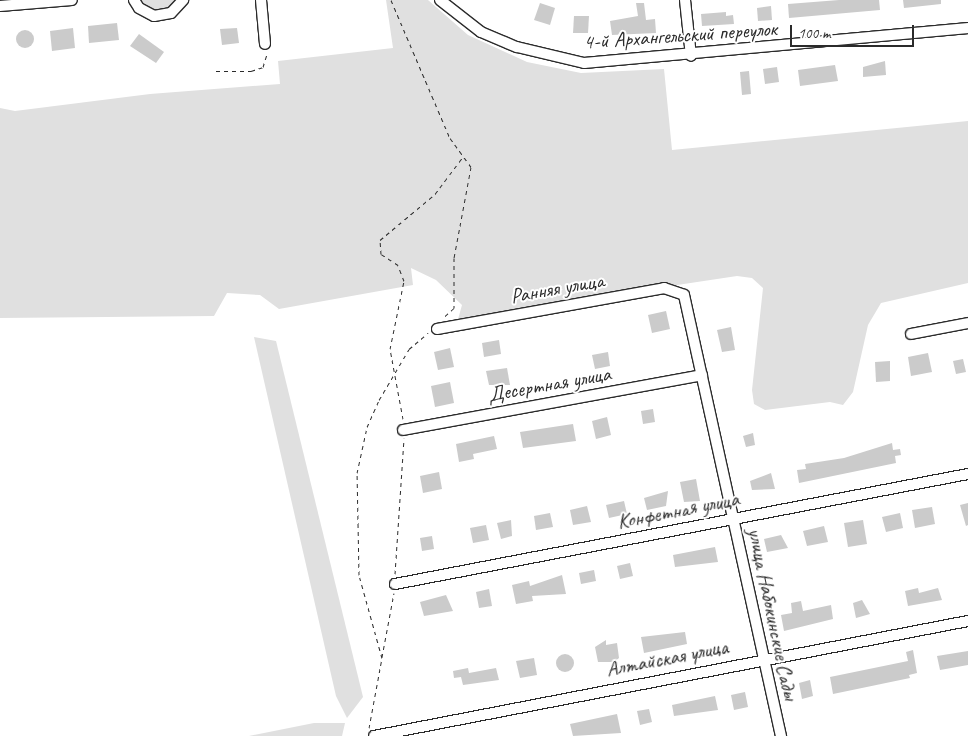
<!DOCTYPE html>
<meta charset="utf-8">
<style>
body{margin:0}
#map{position:relative;width:968px;height:736px;overflow:hidden;background:#fff;font-family:Caveat,sans-serif}
div>[style]{position:absolute}
.green>*{inset:0;background:#e0e0e0}
.building>*{inset:0;background:#cbcbcb}
.round{border-radius:50%}
.path>*{height:1px;margin-top:-0.5px;transform-origin:0;background:repeating-linear-gradient(90deg,#2b2b2b 0 4px,transparent 0 8px)}
.roads{filter:drop-shadow(1px 0 #2b2b2b) drop-shadow(-1px 0 #2b2b2b) drop-shadow(0 1px #2b2b2b) drop-shadow(0 -1px #2b2b2b)}
.street>*{height:10px;margin:-5px;padding:0 5px;transform-origin:5px;border-radius:5px;background:#fff}
span{translate:-50% -50%;white-space:nowrap;text-align:center;line-height:1.15;-webkit-text-stroke:4px #fff;paint-order:stroke}
.street-label{font-size:21px;color:#2b2b2b}
.scale{position:absolute;left:790px;top:25px;width:124px;height:22px;box-sizing:border-box;border:2px solid #2b2b2b;border-top:0;padding-left:6px;font-size:15px;line-height:18px;white-space:nowrap;color:#2b2b2b;-webkit-text-stroke:4px #fff;paint-order:stroke}
</style>
<div id="map">
<div class="green">
<div style="clip-path:polygon(139px 0,179px 0,161px 12px,147px 9px)"></div>
<div style="clip-path:polygon(386px 0,428px 0,468px 35px,527px 62px,581px 73px,664px 69px,672px 150px,968px 121px,968px 283px,881px 303px,868px 325px,853px 392px,843px 405px,830px 402px,765px 410px,754px 404px,752px 390px,763px 288px,752px 278px,737px 276px,511px 310px,465px 331px,455px 330px,462px 305px,436px 280px,411px 268px,413px 285px,279px 309px,260px 295px,227px 293px,214px 316px,0 318px,0 108px,15px 111px,150px 94px,280px 84px,278px 61px,393px 48px)"></div>
<div style="clip-path:polygon(254px 337px,276px 341px,363px 697px,347px 718px,336px 696px)"></div>
<div style="clip-path:polygon(314px 723px,345px 723px,342px 736px,249px 736px)"></div>
</div>
<div class="building">
<div style="clip-path:polygon(839px 0,879px 0,880px 10px,789px 18px,788px 4px)"></div>
<div style="clip-path:polygon(903px 0,941px 0,941px 4px,904px 8px)"></div>
<div style="clip-path:polygon(540px 3px,555px 8px,550px 25px,534px 20px)"></div>
<div style="clip-path:polygon(636px 3px,644px 3px,646px 20px,655px 19px,656px 33px,612px 35px,610px 21px,638px 16px)"></div>
<div style="clip-path:polygon(771px 6px,772px 20px,758px 21px,757px 8px)"></div>
<div style="clip-path:polygon(726px 12px,726px 16px,733px 15px,734px 24px,702px 26px,701px 14px)"></div>
<div style="clip-path:polygon(574px 16px,589px 16px,588px 33px,573px 33px)"></div>
<div style="clip-path:polygon(117px 23px,119px 40px,89px 43px,88px 26px)"></div>
<div style="clip-path:polygon(73px 28px,75px 48px,52px 51px,50px 31px)"></div>
<div style="clip-path:polygon(237px 28px,239px 43px,222px 45px,220px 29px)"></div>
<div class="round" style="left:16px;top:30px;width:18px;height:18px"></div>
<div style="clip-path:polygon(139px 34px,164px 52px,156px 63px,130px 46px)"></div>
<div style="clip-path:polygon(885px 61px,886px 75px,863px 77px,863px 67px)"></div>
<div style="clip-path:polygon(835px 65px,838px 81px,800px 86px,798px 70px)"></div>
<div style="clip-path:polygon(777px 67px,779px 82px,765px 84px,763px 69px)"></div>
<div style="clip-path:polygon(749px 71px,751px 94px,742px 95px,740px 72px)"></div>
<div style="clip-path:polygon(666px 311px,670px 329px,652px 333px,648px 315px)"></div>
<div style="clip-path:polygon(731px 327px,735px 350px,722px 352px,717px 330px)"></div>
<div style="clip-path:polygon(499px 340px,501px 354px,484px 357px,482px 343px)"></div>
<div style="clip-path:polygon(450px 348px,454px 367px,438px 370px,434px 352px)"></div>
<div style="clip-path:polygon(608px 352px,610px 366px,595px 369px,592px 355px)"></div>
<div style="clip-path:polygon(928px 353px,932px 372px,911px 376px,908px 357px)"></div>
<div style="clip-path:polygon(963px 359px,966px 372px,956px 374px,953px 361px)"></div>
<div style="clip-path:polygon(890px 361px,890px 381px,876px 382px,875px 362px)"></div>
<div style="clip-path:polygon(507px 368px,510px 385px,489px 385px,486px 371px)"></div>
<div style="clip-path:polygon(450px 382px,454px 403px,435px 407px,431px 386px)"></div>
<div style="clip-path:polygon(653px 409px,655px 422px,643px 424px,641px 411px)"></div>
<div style="clip-path:polygon(607px 417px,611px 435px,596px 439px,592px 421px)"></div>
<div style="clip-path:polygon(573px 424px,576px 441px,523px 448px,520px 432px)"></div>
<div style="clip-path:polygon(753px 433px,755px 445px,746px 447px,743px 436px)"></div>
<div style="clip-path:polygon(494px 436px,497px 449px,473px 454px,474px 459px,459px 462px,456px 444px)"></div>
<div style="clip-path:polygon(892px 443px,893px 450px,900px 449px,901px 455px,895px 456px,896px 463px,799px 483px,797px 470px,806px 469px,805px 464px,844px 458px)"></div>
<div style="clip-path:polygon(439px 472px,442px 489px,423px 493px,420px 476px)"></div>
<div style="clip-path:polygon(771px 473px,775px 489px,752px 490px,750px 481px)"></div>
<div style="clip-path:polygon(696px 479px,700px 501px,684px 502px,680px 482px)"></div>
<div style="clip-path:polygon(668px 491px,666px 506px,647px 510px,644px 498px)"></div>
<div style="clip-path:polygon(624px 501px,627px 514px,609px 518px,606px 505px)"></div>
<div style="clip-path:polygon(968px 503px,968px 525px,966px 526px,960px 505px)"></div>
<div style="clip-path:polygon(587px 506px,591px 522px,573px 525px,570px 510px)"></div>
<div style="clip-path:polygon(932px 507px,935px 524px,915px 528px,912px 510px)"></div>
<div style="clip-path:polygon(550px 513px,553px 527px,536px 530px,534px 516px)"></div>
<div style="clip-path:polygon(900px 513px,903px 528px,886px 532px,882px 517px)"></div>
<div style="clip-path:polygon(511px 520px,512px 536px,501px 539px,497px 523px)"></div>
<div style="clip-path:polygon(863px 520px,867px 544px,848px 547px,844px 523px)"></div>
<div style="clip-path:polygon(486px 525px,489px 540px,473px 543px,470px 528px)"></div>
<div style="clip-path:polygon(824px 526px,828px 542px,807px 546px,803px 531px)"></div>
<div style="clip-path:polygon(781px 535px,788px 548px,767px 552px,764px 539px)"></div>
<div style="clip-path:polygon(432px 536px,434px 549px,422px 551px,420px 538px)"></div>
<div style="clip-path:polygon(715px 547px,718px 562px,675px 567px,673px 555px)"></div>
<div style="clip-path:polygon(630px 563px,633px 576px,620px 579px,617px 566px)"></div>
<div style="clip-path:polygon(594px 570px,596px 581px,581px 584px,579px 573px)"></div>
<div style="clip-path:polygon(562px 575px,566px 594px,532px 596px,533px 601px,516px 604px,512px 585px,529px 581px,530px 586px)"></div>
<div style="clip-path:polygon(918px 588px,919px 593px,938px 588px,942px 600px,908px 606px,905px 591px)"></div>
<div style="clip-path:polygon(489px 589px,492px 606px,479px 608px,476px 592px)"></div>
<div style="clip-path:polygon(446px 595px,453px 611px,424px 616px,420px 602px)"></div>
<div style="clip-path:polygon(862px 600px,870px 614px,856px 618px,853px 603px)"></div>
<div style="clip-path:polygon(801px 601px,803px 611px,831px 605px,833px 619px,784px 631px,781px 615px,792px 613px,791px 603px)"></div>
<div style="clip-path:polygon(685px 632px,687px 644px,644px 653px,641px 637px)"></div>
<div style="clip-path:polygon(606px 640px,606px 645px,617px 643px,619px 658px,614px 662px,598px 662px,595px 647px)"></div>
<div style="clip-path:polygon(913px 650px,917px 673px,909px 675px,910px 678px,833px 694px,830px 677px,908px 661px,906px 652px)"></div>
<div style="clip-path:polygon(968px 651px,968px 665px,940px 670px,937px 656px)"></div>
<div class="round" style="left:556px;top:654px;width:18px;height:18px"></div>
<div style="clip-path:polygon(534px 658px,537px 675px,520px 678px,516px 661px)"></div>
<div style="clip-path:polygon(468px 668px,469px 673px,496px 668px,499px 680px,463px 685px,461px 677px,454px 678px,453px 671px)"></div>
<div style="clip-path:polygon(810px 680px,813px 696px,802px 699px,799px 683px)"></div>
<div style="clip-path:polygon(745px 692px,748px 707px,734px 710px,731px 695px)"></div>
<div style="clip-path:polygon(715px 696px,718px 710px,674px 716px,672px 705px)"></div>
<div style="clip-path:polygon(649px 709px,652px 722px,640px 725px,637px 711px)"></div>
<div style="clip-path:polygon(617px 714px,621px 733px,573px 736px,570px 724px)"></div>
</div>
<div class="path">
<div style="left:391px;top:0;width:150px;rotate:66.9deg"></div>
<div style="left:450px;top:138px;width:36px;rotate:54deg"></div>
<div style="left:471px;top:167px;width:93px;rotate:100.6deg"></div>
<div style="left:454px;top:258px;width:50px;rotate:90deg"></div>
<div style="left:454px;top:308px;width:13px;rotate:138deg"></div>
<div style="left:216px;top:71px;width:35px"></div>
<div style="left:251px;top:71px;width:13px;rotate:-18deg"></div>
<div style="left:263px;top:67px;width:14px;rotate:-73deg"></div>
<div style="left:403px;top:419px;width:71px;rotate:-100.5deg"></div>
<div style="left:390px;top:349px;width:69px;rotate:-78.4deg"></div>
<div style="left:404px;top:281px;width:17px;rotate:-111deg"></div>
<div style="left:398px;top:265px;width:20px;rotate:-147deg"></div>
<div style="left:381px;top:254px;width:14px;rotate:-94deg"></div>
<div style="left:380px;top:240px;width:72px;rotate:-39.9deg"></div>
<div style="left:435px;top:194px;width:45px;rotate:-53.1deg"></div>
<div style="left:395px;top:574px;width:136px;rotate:-86.2deg"></div>
<div style="left:382px;top:657px;width:65px;rotate:-79.4deg"></div>
<div style="left:369px;top:728px;width:71px;rotate:-79.5deg"></div>
<div style="left:382px;top:658px;width:86px;rotate:-105.5deg"></div>
<div style="left:359px;top:575px;width:102px;rotate:-91.1deg"></div>
<div style="left:357px;top:473px;width:47px;rotate:-77.7deg"></div>
<div style="left:367px;top:427px;width:30px;rotate:-66deg"></div>
<div style="left:379px;top:400px;width:59px;rotate:-59.5deg"></div>
<div style="left:409px;top:349px;width:25px;rotate:-40deg"></div>
</div>
<div class="roads">
<div class="street">
<div style="left:134px;top:0;width:9px;rotate:58deg"></div>
<div style="left:139px;top:8px;width:17px;rotate:28deg"></div>
<div style="left:154px;top:16px;width:17px;rotate:-10deg"></div>
<div style="left:171px;top:13px;width:18px;rotate:-47deg"></div>
<div style="left:261px;top:0;width:44px;rotate:84.8deg"></div>
<div style="left:440px;top:0;width:52px;rotate:38deg"></div>
<div style="left:481px;top:32px;width:39px;rotate:23deg"></div>
<div style="left:517px;top:47px;width:69px;rotate:13.4deg"></div>
<div style="left:584px;top:63px;width:386px;rotate:-5.2deg"></div>
<div style="left:685px;top:0;width:56px;rotate:83.9deg"></div>
<div style="left:0;top:6px;width:72px;rotate:-4.8deg"></div>
<div style="left:437px;top:329px;width:231px;rotate:-10.2deg"></div>
<div style="left:664px;top:288px;width:21px;rotate:19deg"></div>
<div style="left:684px;top:295px;width:452px;rotate:77.6deg"></div>
<div style="left:911px;top:334px;width:58px;rotate:-10.9deg"></div>
<div style="left:403px;top:430px;width:304px;rotate:-10.4deg"></div>
<div style="left:395px;top:584px;width:583px;rotate:-10.87deg"></div>
<div style="left:374px;top:736px;width:605px;rotate:-10.96deg"></div>
</div>
</div>
<div class="street-label">
<span style="left:680px;top:35px;rotate:-4deg">4-й Архангельский переулок</span>
<span style="left:557px;top:288px;rotate:-10deg">Ранняя улица</span>
<span style="left:549px;top:384px;rotate:-10deg">Десертная улица</span>
<span style="left:678px;top:510px;rotate:-11deg">Конфетная улица</span>
<span style="left:773px;top:614px;rotate:78deg">улица Набокинские Сады</span>
<span style="left:667px;top:658px;rotate:-11deg">Алтайская улица</span>
</div>
<div class="scale">100 m</div>
</div>
